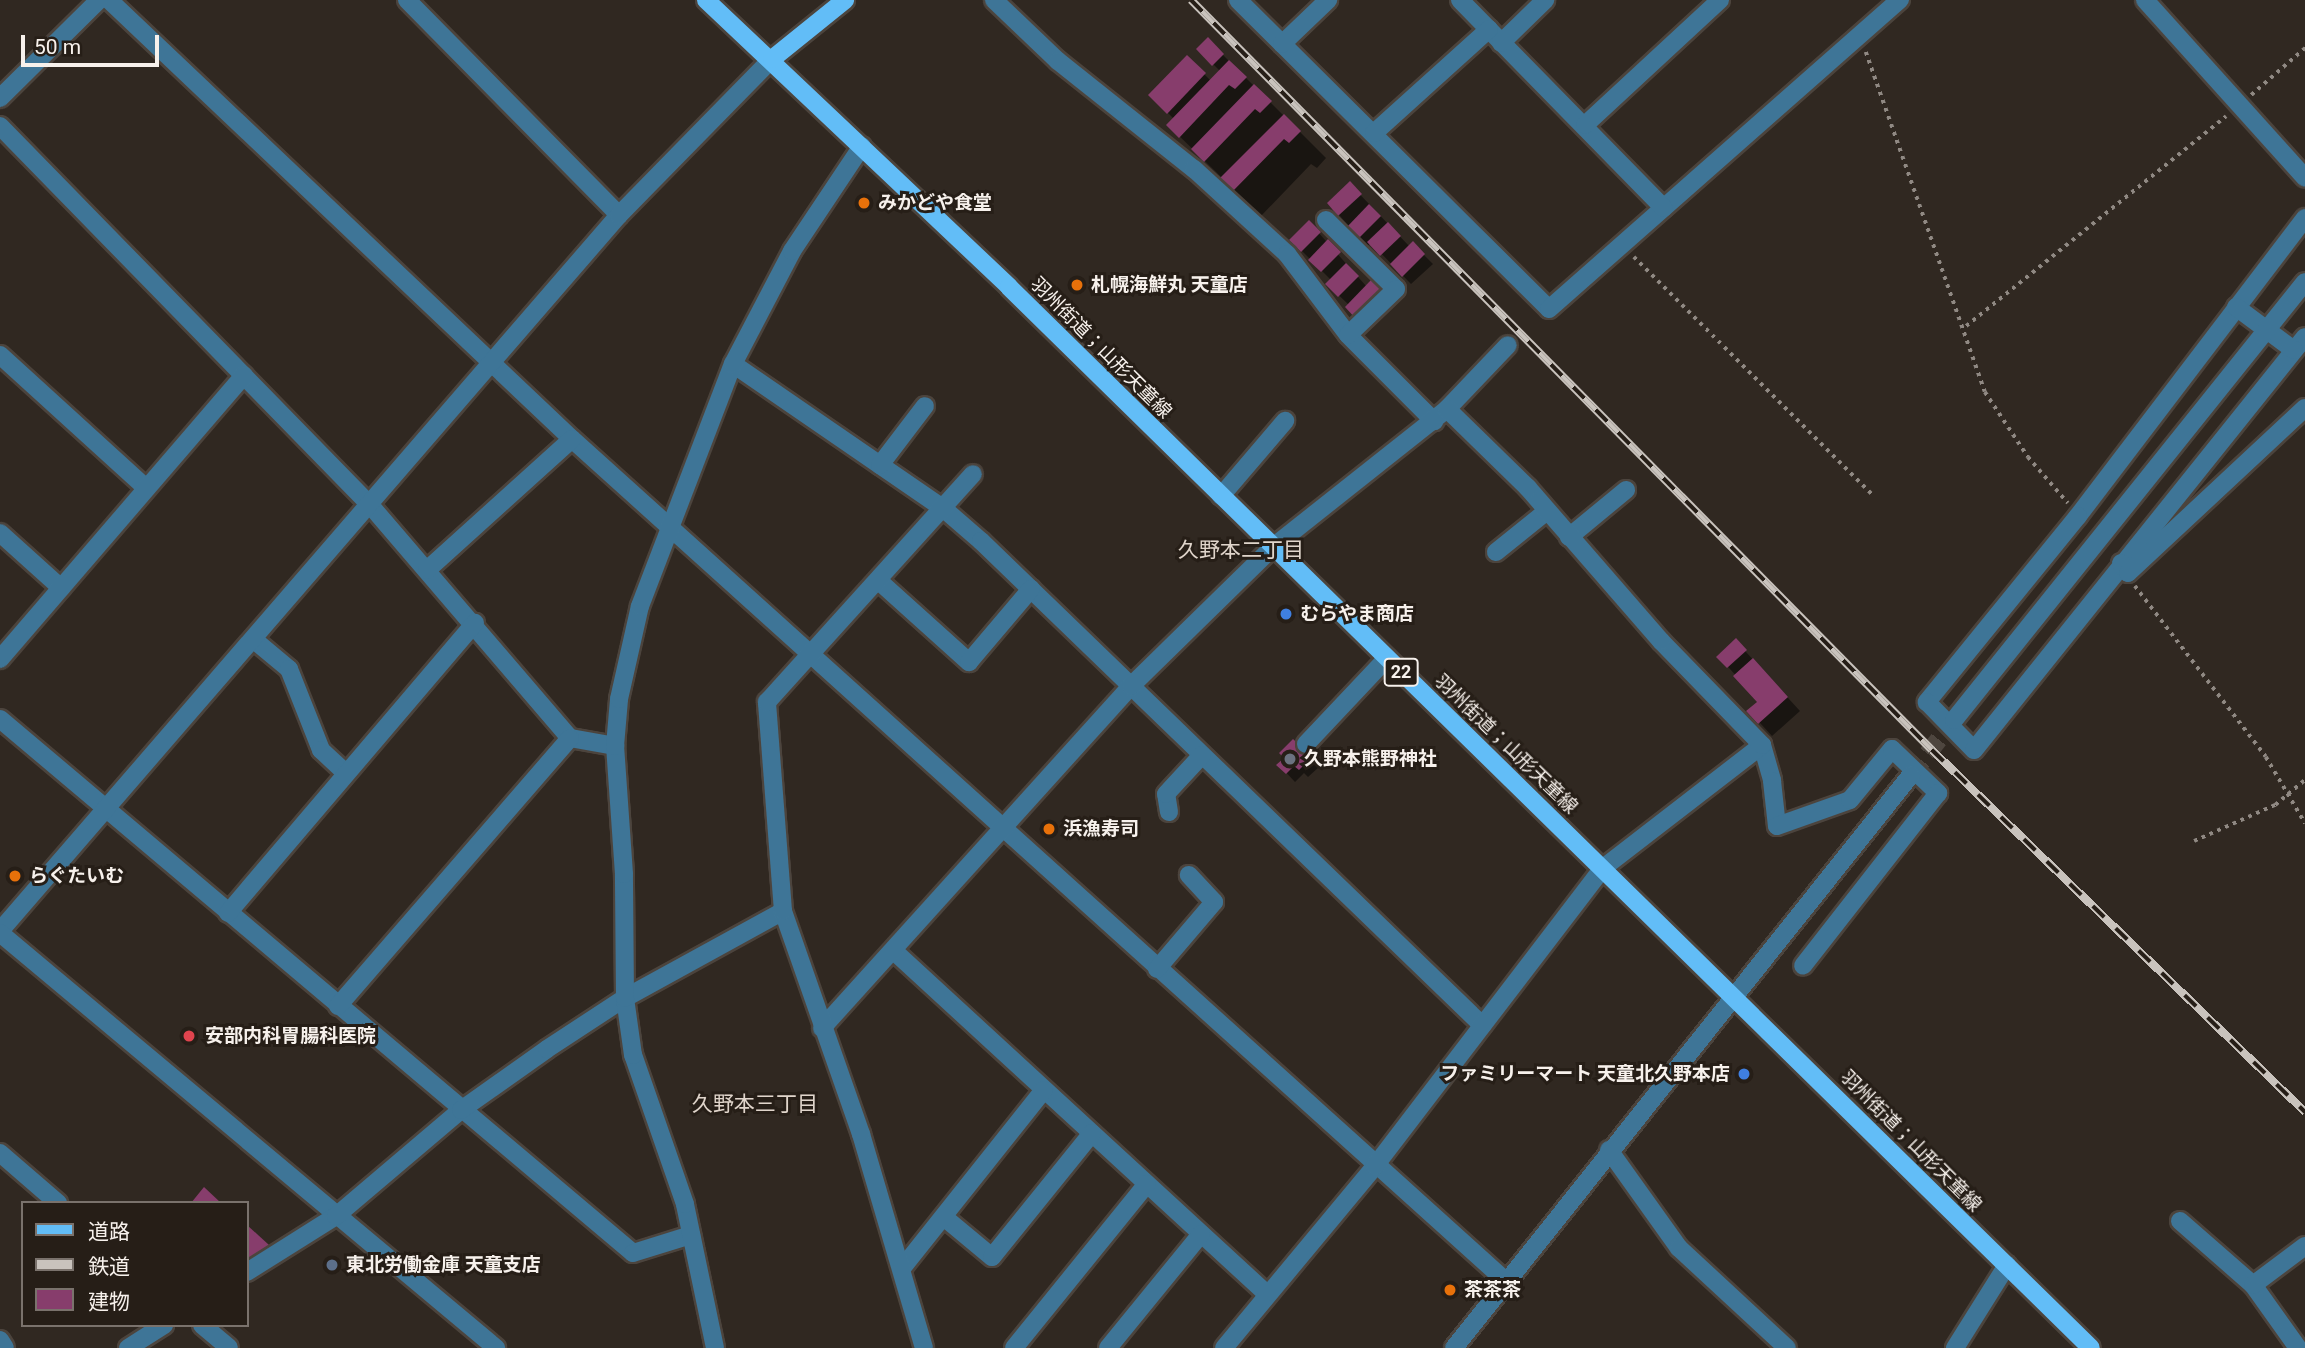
<!DOCTYPE html>
<meta charset="utf-8">
<style>
body{margin:0}
#map{position:relative;width:2305px;height:1348px;overflow:hidden;background:#302821;font-family:Roboto,"Noto Sans JP",sans-serif}
div>[style]{position:absolute}
.shadow>*{inset:0;background:#0007}
.building>*{inset:0;background:#873d6c}
.minor-tunnel>*{height:18px;margin-top:-9px;transform-origin:0;background:repeating-linear-gradient(90deg,#4e463f 0 18px,transparent 0 27px)}
.path>*{height:3.5px;margin-top:-1.75px;transform-origin:0;background:repeating-linear-gradient(90deg,#908983 0 3.5px,transparent 0 8.5px)}
.roads{filter:drop-shadow(2px 0 #4c443d) drop-shadow(-2px 0 #4c443d) drop-shadow(0 2px #4c443d) drop-shadow(0 -2px #4c443d)}
.minor>*{height:18px;margin:-9px;padding:0 9px;transform-origin:9px;border-radius:9px;background:#3e7597}
.major>*{height:18px;margin:-9px;padding:0 9px;transform-origin:9px;border-radius:9px;background:#62bdf7}
.rail>*{height:8px;margin-top:-4px;transform-origin:0;background:repeating-linear-gradient(90deg,#261e17 0 16px,#c9c3bd 0 32px);box-sizing:border-box;border-block:2px solid #c9c3bd}
.dots>*{width:19px;height:19px;translate:-50% -50%;box-sizing:border-box;border:4px solid #261e17;border-radius:50%}
span{translate:-50% -50%;white-space:nowrap;text-align:center;line-height:1.15;-webkit-text-stroke:6px #261e17;paint-order:stroke}
.shield-label span{padding:2px 5px;background:#261e17;border:2px solid;border-radius:5px;-webkit-text-stroke-width:0}
.shield-label{font-size:18px;color:#f7f1ec;font-weight:700}
.poi-label{font-size:19px;color:#f7f1ec;font-weight:700}
.left{translate:0 -50%;text-align:left}
.right{translate:-100% -50%;text-align:right}
.street-label{font-size:19px;color:#f7f1ec}
.neighbourhood-label{font-size:21px;color:#e0d5cb}
.legend{position:absolute;left:21px;top:1201px;width:228px;height:126px;box-sizing:border-box;background:#261e17;border:2px solid #7a726c;margin:0;padding:9px 12px;list-style:none;font-size:21px;color:#f7f1ec}
.legend li{display:flex;align-items:center;gap:14px;height:35px}
.legend b{width:35px;border:2px solid #7a726c}
.scale{position:absolute;left:21px;top:35px;width:138px;height:32px;box-sizing:border-box;border:4px solid #f7f1ec;border-top:0;padding-left:9px;font-size:21px;line-height:24px;white-space:nowrap;color:#f7f1ec;-webkit-text-stroke:5px #261e17;paint-order:stroke}
</style>
<div id="map">
<div class="shadow">
<div style="clip-path:polygon(1208px 40px,1326px 158px,1317px 168px,1311px 164px,1261px 216px,1168px 125px,1174px 119px,1150px 95px,1187px 57px,1211px 81px,1220px 71px,1198px 49px)"></div>
<div style="clip-path:polygon(1350px 184px,1410px 247px,1413px 244px,1433px 264px,1411px 284px,1371px 243px,1367px 246px,1357px 236px,1329px 203px)"></div>
<div style="clip-path:polygon(1309px 222px,1367px 287px,1349px 305px,1327px 284px,1331px 280px,1291px 240px)"></div>
<div style="clip-path:polygon(1736px 641px,1800px 711px,1772px 736px,1749px 711px,1760px 702px,1719px 657px)"></div>
<div style="clip-path:polygon(1293px 741px,1319px 767px,1308px 777px,1304px 773px,1295px 782px,1279px 765px)"></div>
<div style="clip-path:polygon(247px 1228px,280px 1259px,247px 1281px)"></div>
</div>
<div class="building">
<div style="clip-path:polygon(1208px 37px,1224px 54px,1212px 66px,1196px 49px)"></div>
<div style="clip-path:polygon(1187px 55px,1206px 73px,1167px 114px,1148px 95px)"></div>
<div style="clip-path:polygon(1229px 60px,1247px 77px,1235px 89px,1229px 85px,1179px 138px,1166px 125px)"></div>
<div style="clip-path:polygon(1254px 84px,1272px 101px,1260px 113px,1255px 109px,1204px 162px,1191px 149px)"></div>
<div style="clip-path:polygon(1284px 114px,1301px 131px,1289px 143px,1284px 139px,1233px 191px,1220px 178px)"></div>
<div style="clip-path:polygon(1350px 181px,1362px 194px,1338px 216px,1327px 203px)"></div>
<div style="clip-path:polygon(1369px 204px,1381px 216px,1358px 239px,1346px 228px)"></div>
<div style="clip-path:polygon(1309px 220px,1321px 232px,1301px 252px,1289px 240px)"></div>
<div style="clip-path:polygon(1388px 222px,1401px 236px,1380px 256px,1367px 242px)"></div>
<div style="clip-path:polygon(1328px 239px,1341px 252px,1321px 272px,1308px 260px)"></div>
<div style="clip-path:polygon(1413px 241px,1425px 254px,1402px 277px,1390px 264px)"></div>
<div style="clip-path:polygon(1346px 263px,1359px 276px,1338px 297px,1325px 284px)"></div>
<div style="clip-path:polygon(1372px 279px,1385px 292px,1357px 320px,1345px 307px)"></div>
<div style="clip-path:polygon(1736px 638px,1747px 650px,1727px 668px,1716px 657px)"></div>
<div style="clip-path:polygon(1753px 658px,1788px 697px,1758px 724px,1746px 711px,1757px 702px,1733px 676px)"></div>
<div style="clip-path:polygon(1293px 739px,1312px 757px,1299px 770px,1294px 766px,1286px 774px,1276px 765px,1284px 758px,1279px 753px)"></div>
<div style="clip-path:polygon(204px 1187px,221px 1203px,191px 1203px)"></div>
<div style="clip-path:polygon(247px 1225px,269px 1245px,247px 1260px)"></div>
</div>
<div class="minor-tunnel">
<div style="left:1911px;top:775px;width:70px;rotate:-52deg"></div>
</div>
<div class="path">
<div style="left:1866px;top:52px;width:360px;rotate:70.7deg"></div>
<div style="left:1985px;top:392px;width:78px;rotate:56.5deg"></div>
<div style="left:2028px;top:457px;width:61px;rotate:49deg"></div>
<div style="left:2251px;top:95px;width:72px;rotate:-41deg"></div>
<div style="left:1634px;top:257px;width:337px;rotate:44.9deg"></div>
<div style="left:1966px;top:326px;width:334px;rotate:-38.9deg"></div>
<div style="left:2135px;top:586px;width:215px;rotate:52.5deg"></div>
<div style="left:2266px;top:757px;width:77px;rotate:59.4deg"></div>
<div style="left:2194px;top:841px;width:89px;rotate:-24deg"></div>
<div style="left:2275px;top:805px;width:39px;rotate:-40deg"></div>
</div>
<div class="roads">
<div class="minor">
<div style="left:109px;top:0;width:638px;rotate:43.48deg"></div>
<div style="left:572px;top:439px;width:1259px;rotate:42.04deg"></div>
<div style="left:407px;top:0;width:302px;rotate:45.4deg"></div>
<div style="left:994px;top:0;width:88px;rotate:43.6deg"></div>
<div style="left:1058px;top:61px;width:174px;rotate:38.5deg"></div>
<div style="left:1194px;top:169px;width:126px;rotate:42.4deg"></div>
<div style="left:1287px;top:254px;width:101px;rotate:53deg"></div>
<div style="left:1348px;top:335px;width:122px;rotate:45deg"></div>
<div style="left:1238px;top:0;width:438px;rotate:44.8deg"></div>
<div style="left:1549px;top:309px;width:468px;rotate:-41.4deg"></div>
<div style="left:1460px;top:0;width:291px;rotate:45.6deg"></div>
<div style="left:2145px;top:0;width:239px;rotate:48deg"></div>
<div style="left:1501px;top:43px;width:62px;rotate:-44.3deg"></div>
<div style="left:1282px;top:44px;width:64px;rotate:-43.7deg"></div>
<div style="left:0;top:98px;width:139px;rotate:-44.7deg"></div>
<div style="left:1585px;top:125px;width:184px;rotate:-42.8deg"></div>
<div style="left:0;top:126px;width:531px;rotate:45.69deg"></div>
<div style="left:371px;top:506px;width:306px;rotate:49.4deg"></div>
<div style="left:570px;top:738px;width:46px;rotate:10.1deg"></div>
<div style="left:1374px;top:133px;width:155px;rotate:-42.1deg"></div>
<div style="left:2305px;top:218px;width:375px;rotate:127.3deg"></div>
<div style="left:2078px;top:516px;width:240px;rotate:129.1deg"></div>
<div style="left:1927px;top:702px;width:67px;rotate:45.6deg"></div>
<div style="left:1974px;top:750px;width:529px;rotate:-51.29deg"></div>
<div style="left:1326px;top:220px;width:98px;rotate:44.6deg"></div>
<div style="left:1396px;top:289px;width:66px;rotate:136.2deg"></div>
<div style="left:2236px;top:307px;width:72px;rotate:36.6deg"></div>
<div style="left:0;top:355px;width:197px;rotate:42.3deg"></div>
<div style="left:733px;top:364px;width:256px;rotate:34.5deg"></div>
<div style="left:944px;top:509px;width:49px;rotate:40.9deg"></div>
<div style="left:981px;top:541px;width:697px;rotate:44.01deg"></div>
<div style="left:880px;top:465px;width:74px;rotate:-52.7deg"></div>
<div style="left:1221px;top:496px;width:99px;rotate:-49.5deg"></div>
<div style="left:0;top:533px;width:82px;rotate:42deg"></div>
<div style="left:1569px;top:537px;width:74px;rotate:-39.5deg"></div>
<div style="left:1496px;top:552px;width:65px;rotate:-38.8deg"></div>
<div style="left:2121px;top:563px;width:12px;rotate:55deg"></div>
<div style="left:2128px;top:573px;width:242px;rotate:-43deg"></div>
<div style="left:427px;top:570px;width:195px;rotate:-42.1deg"></div>
<div style="left:880px;top:582px;width:120px;rotate:42deg"></div>
<div style="left:969px;top:662px;width:96px;rotate:-49.7deg"></div>
<div style="left:253px;top:639px;width:47px;rotate:39.8deg"></div>
<div style="left:289px;top:669px;width:87px;rotate:68.4deg"></div>
<div style="left:321px;top:750px;width:34px;rotate:43deg"></div>
<div style="left:0;top:659px;width:374px;rotate:-49.3deg"></div>
<div style="left:0;top:719px;width:828px;rotate:40.15deg"></div>
<div style="left:633px;top:1253px;width:61px;rotate:-17.2deg"></div>
<div style="left:1954px;top:720px;width:561px;rotate:-51.29deg"></div>
<div style="left:1306px;top:744px;width:118px;rotate:-46.7deg"></div>
<div style="left:1762px;top:745px;width:37px;rotate:74deg"></div>
<div style="left:1772px;top:781px;width:45px;rotate:83.7deg"></div>
<div style="left:1777px;top:826px;width:77px;rotate:-19.6deg"></div>
<div style="left:1850px;top:800px;width:66px;rotate:-50.5deg"></div>
<div style="left:1892px;top:749px;width:64px;rotate:43.7deg"></div>
<div style="left:1938px;top:793px;width:219px;rotate:128deg"></div>
<div style="left:1169px;top:812px;width:18px;rotate:-99deg"></div>
<div style="left:1166px;top:794px;width:53px;rotate:-47.3deg"></div>
<div style="left:228px;top:913px;width:381px;rotate:-49.6deg"></div>
<div style="left:0;top:931px;width:946px;rotate:-49.16deg"></div>
<div style="left:619px;top:215px;width:219px;rotate:-45.6deg"></div>
<div style="left:0;top:933px;width:647px;rotate:39.92deg"></div>
<div style="left:895px;top:952px;width:505px;rotate:42.59deg"></div>
<div style="left:1157px;top:969px;width:88px;rotate:-49.6deg"></div>
<div style="left:1214px;top:902px;width:37px;rotate:-133deg"></div>
<div style="left:338px;top:1006px;width:354px;rotate:-49.1deg"></div>
<div style="left:822px;top:1028px;width:461px;rotate:-47.9deg"></div>
<div style="left:1131px;top:686px;width:199px;rotate:-44.4deg"></div>
<div style="left:1273px;top:547px;width:222px;rotate:-38.4deg"></div>
<div style="left:1447px;top:409px;width:88px;rotate:-46.4deg"></div>
<div style="left:1609px;top:1150px;width:120px;rotate:54.5deg"></div>
<div style="left:1679px;top:1248px;width:147px;rotate:42.8deg"></div>
<div style="left:0;top:1153px;width:77px;rotate:40.8deg"></div>
<div style="left:945px;top:1218px;width:61px;rotate:39.7deg"></div>
<div style="left:992px;top:1257px;width:159px;rotate:-51.1deg"></div>
<div style="left:2180px;top:1221px;width:97px;rotate:41.2deg"></div>
<div style="left:903px;top:1267px;width:226px;rotate:-51.5deg"></div>
<div style="left:247px;top:1272px;width:105px;rotate:-32.2deg"></div>
<div style="left:336px;top:1216px;width:164px;rotate:-40.3deg"></div>
<div style="left:461px;top:1110px;width:105px;rotate:-35.3deg"></div>
<div style="left:547px;top:1049px;width:93px;rotate:-33.2deg"></div>
<div style="left:625px;top:998px;width:180px;rotate:-28.8deg"></div>
<div style="left:202px;top:1325px;width:35px;rotate:40deg"></div>
<div style="left:0;top:1340px;width:9px;rotate:58deg"></div>
<div style="left:128px;top:1348px;width:43px;rotate:-32.6deg"></div>
<div style="left:715px;top:1348px;width:147px;rotate:-101.8deg"></div>
<div style="left:685px;top:1204px;width:158px;rotate:-109.2deg"></div>
<div style="left:633px;top:1055px;width:58px;rotate:-98deg"></div>
<div style="left:625px;top:998px;width:124px;rotate:-90.5deg"></div>
<div style="left:624px;top:874px;width:128px;rotate:-94deg"></div>
<div style="left:615px;top:746px;width:47px;rotate:-85.1deg"></div>
<div style="left:619px;top:699px;width:95px;rotate:-77.3deg"></div>
<div style="left:640px;top:606px;width:259px;rotate:-69deg"></div>
<div style="left:733px;top:364px;width:127px;rotate:-62.4deg"></div>
<div style="left:792px;top:251px;width:126px;rotate:-56.3deg"></div>
<div style="left:924px;top:1348px;width:223px;rotate:-106.4deg"></div>
<div style="left:861px;top:1134px;width:236px;rotate:-109.3deg"></div>
<div style="left:783px;top:911px;width:210px;rotate:-94.4deg"></div>
<div style="left:767px;top:702px;width:307px;rotate:-47.9deg"></div>
<div style="left:1014px;top:1348px;width:211px;rotate:-51deg"></div>
<div style="left:1108px;top:1348px;width:147px;rotate:-50.8deg"></div>
<div style="left:1224px;top:1348px;width:236px;rotate:-50.3deg"></div>
<div style="left:1375px;top:1166px;width:375px;rotate:-52.6deg"></div>
<div style="left:1603px;top:868px;width:201px;rotate:-37.7deg"></div>
<div style="left:1762px;top:745px;width:145px;rotate:-134.2deg"></div>
<div style="left:1661px;top:641px;width:203px;rotate:-131deg"></div>
<div style="left:1528px;top:488px;width:113px;rotate:-135.7deg"></div>
<div style="left:1454px;top:1348px;width:733px;rotate:-51.43deg"></div>
<div style="left:1955px;top:1348px;width:98px;rotate:-57.9deg"></div>
<div style="left:2298px;top:1348px;width:77px;rotate:-125.5deg"></div>
<div style="left:2253px;top:1285px;width:65px;rotate:-36.9deg"></div>
</div>
<div class="major">
<div style="left:706px;top:0;width:417px;rotate:43.4deg"></div>
<div style="left:1009px;top:287px;width:1515px;rotate:44.44deg"></div>
<div style="left:772px;top:59px;width:94px;rotate:-38.9deg"></div>
</div>
</div>
<div class="rail">
<div style="left:1191px;top:0;width:1054px;rotate:45.35deg"></div>
<div style="left:1932px;top:750px;width:520px;rotate:44.14deg"></div>
</div>
<div class="dots">
<div style="left:864px;top:203px;background:#e8710a"></div>
<div style="left:1077px;top:285px;background:#e8710a"></div>
<div style="left:1286px;top:614px;background:#3f7fe0"></div>
<div style="left:1290px;top:759px;background:#6b7280"></div>
<div style="left:1049px;top:829px;background:#e8710a"></div>
<div style="left:15px;top:876px;background:#e8710a"></div>
<div style="left:189px;top:1036px;background:#e0444e"></div>
<div style="left:1744px;top:1074px;background:#3f7fe0"></div>
<div style="left:332px;top:1265px;background:#5c6f8a"></div>
<div style="left:1450px;top:1290px;background:#e8710a"></div>
</div>
<div class="shield-label">
<span style="left:1401px;top:672px">22</span>
</div>
<div class="poi-label">
<span class="left" style="left:878px;top:203px">みかどや食堂</span>
<span class="left" style="left:1091px;top:285px">札幌海鮮丸 天童店</span>
<span class="left" style="left:1300px;top:614px">むらやま商店</span>
<span class="left" style="left:1304px;top:759px">久野本熊野神社</span>
<span class="left" style="left:1063px;top:829px">浜漁寿司</span>
<span class="left" style="left:29px;top:876px">らぐたいむ</span>
<span class="left" style="left:205px;top:1036px">安部内科胃腸科医院</span>
<span class="right" style="left:1730px;top:1074px">ファミリーマート 天童北久野本店</span>
<span class="left" style="left:346px;top:1265px">東北労働金庫 天童支店</span>
<span class="left" style="left:1464px;top:1290px">茶茶茶</span>
</div>
<div class="street-label">
<span style="left:1101px;top:348px;rotate:45deg">羽州街道；山形天童線</span>
<span style="left:1506px;top:744px;rotate:44deg">羽州街道；山形天童線</span>
<span style="left:1911px;top:1141px;rotate:45deg">羽州街道；山形天童線</span>
</div>
<div class="neighbourhood-label">
<span style="left:1241px;top:550px">久野本二丁目</span>
<span style="left:755px;top:1104px">久野本三丁目</span>
</div>
<ul class="legend">
<li><b style="height:9px;background:#62bdf7"></b>道路</li>
<li><b style="height:9px;background:#c9c3bd"></b>鉄道</li>
<li><b style="height:19px;background:#873d6c"></b>建物</li>
</ul>
<div class="scale">50 m</div>
</div>
